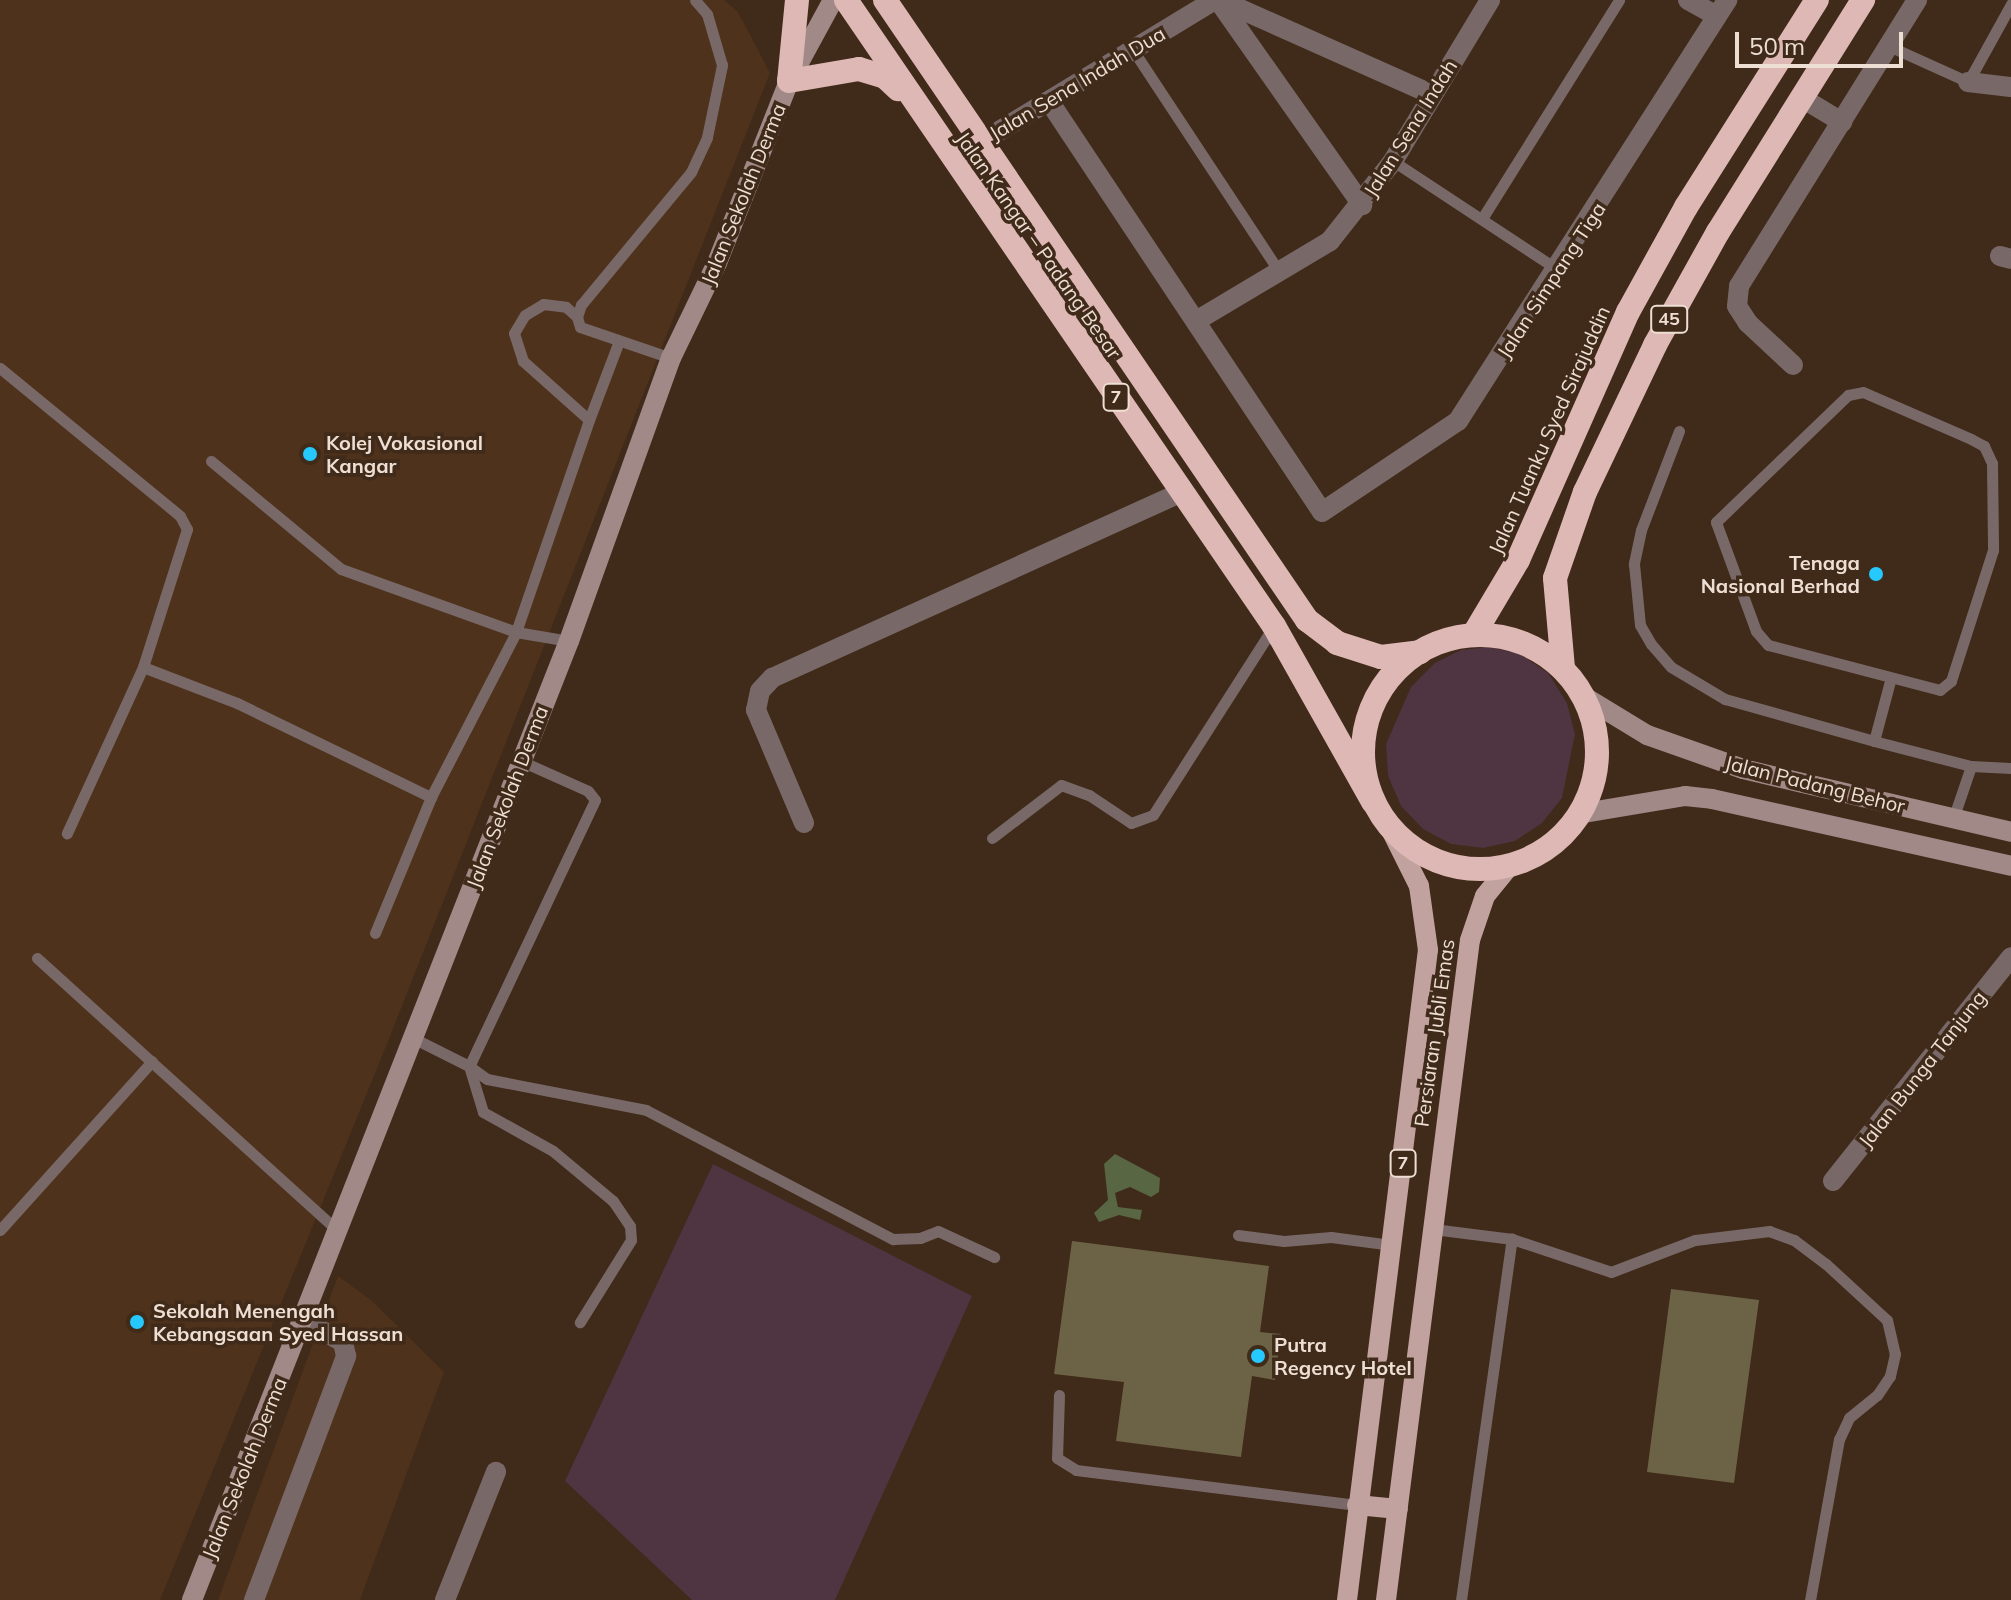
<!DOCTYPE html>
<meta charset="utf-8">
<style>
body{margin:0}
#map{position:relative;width:2011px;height:1600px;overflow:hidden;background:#402a19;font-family:Mulish,sans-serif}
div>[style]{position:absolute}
.built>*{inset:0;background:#4e321c}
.green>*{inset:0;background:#4f3441}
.water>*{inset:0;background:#586643}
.building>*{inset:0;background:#6c6347}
.lane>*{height:11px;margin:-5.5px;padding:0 5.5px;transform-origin:5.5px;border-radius:5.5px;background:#786968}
.street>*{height:20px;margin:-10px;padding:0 10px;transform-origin:10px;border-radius:10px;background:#786968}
.secondary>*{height:20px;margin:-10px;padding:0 10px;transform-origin:10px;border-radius:10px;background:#a18987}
.primary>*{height:20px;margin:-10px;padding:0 10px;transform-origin:10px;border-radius:10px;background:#c1a29f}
.highway>*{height:24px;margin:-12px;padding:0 12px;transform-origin:12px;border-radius:12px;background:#deb8b5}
.highway>.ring{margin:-12px;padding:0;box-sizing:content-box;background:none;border:24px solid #deb8b5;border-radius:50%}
.dots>*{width:22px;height:22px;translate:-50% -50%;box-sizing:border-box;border:4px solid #402a19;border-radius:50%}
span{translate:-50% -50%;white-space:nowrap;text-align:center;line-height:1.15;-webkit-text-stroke:7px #402a19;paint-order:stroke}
.shield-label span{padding:2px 6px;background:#402a19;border:2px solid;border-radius:6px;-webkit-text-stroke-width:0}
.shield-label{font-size:18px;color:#eedfd4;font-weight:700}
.street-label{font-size:20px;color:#eedfd4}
.poi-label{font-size:20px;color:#eedfd4;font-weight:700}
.left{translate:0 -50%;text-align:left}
.right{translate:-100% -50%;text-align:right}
.scale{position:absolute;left:1735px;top:32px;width:168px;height:36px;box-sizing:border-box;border:4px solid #eedfd4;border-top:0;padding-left:10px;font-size:24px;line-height:28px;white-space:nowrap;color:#eedfd4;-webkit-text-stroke:6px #402a19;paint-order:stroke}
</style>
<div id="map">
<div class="built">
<div style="clip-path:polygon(0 0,724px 0,738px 12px,770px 73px,387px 1044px,160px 1600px,0 1600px)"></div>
<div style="clip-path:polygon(338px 1276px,371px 1300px,444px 1372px,360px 1600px,218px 1600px)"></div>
</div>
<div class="green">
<div style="clip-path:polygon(1490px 647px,1520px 654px,1548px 673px,1567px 703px,1575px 734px,1562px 798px,1542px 823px,1515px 841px,1483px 848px,1451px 844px,1423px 829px,1401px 806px,1388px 776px,1386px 744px,1411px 687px,1435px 663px,1461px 650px)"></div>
<div style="clip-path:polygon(713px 1164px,972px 1296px,835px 1600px,692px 1600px,565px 1481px)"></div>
</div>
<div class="water">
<div style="clip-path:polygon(1115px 1154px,1160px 1178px,1159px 1192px,1151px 1197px,1130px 1187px,1115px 1193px,1118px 1207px,1142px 1210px,1140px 1220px,1119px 1215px,1099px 1222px,1094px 1213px,1108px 1200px,1104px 1164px)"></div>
</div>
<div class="building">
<div style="clip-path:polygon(1072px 1241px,1269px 1266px,1260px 1332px,1281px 1334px,1275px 1380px,1252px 1376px,1241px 1457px,1116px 1441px,1124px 1382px,1054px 1374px)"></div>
<div style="clip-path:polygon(1671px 1289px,1759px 1300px,1734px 1483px,1647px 1472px)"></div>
</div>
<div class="lane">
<div style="left:1891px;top:47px;width:85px;rotate:24.4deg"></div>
<div style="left:1968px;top:82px;width:89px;rotate:-61.1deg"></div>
<div style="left:1133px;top:50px;width:267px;rotate:56.6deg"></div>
<div style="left:1393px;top:161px;width:198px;rotate:33.4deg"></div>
<div style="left:1483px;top:217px;width:256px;rotate:-57.9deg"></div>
<div style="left:671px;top:358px;width:96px;rotate:-161.2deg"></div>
<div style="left:580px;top:327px;width:10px;rotate:-107deg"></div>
<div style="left:577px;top:317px;width:13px;rotate:-72deg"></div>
<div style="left:581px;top:305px;width:173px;rotate:-50.4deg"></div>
<div style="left:691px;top:172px;width:38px;rotate:-65deg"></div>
<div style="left:707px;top:137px;width:74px;rotate:-78.2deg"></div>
<div style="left:722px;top:65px;width:53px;rotate:-106.4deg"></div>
<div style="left:707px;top:14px;width:18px;rotate:-131deg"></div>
<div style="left:0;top:368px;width:233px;rotate:39.4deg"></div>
<div style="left:180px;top:516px;width:15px;rotate:62deg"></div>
<div style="left:187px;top:529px;width:145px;rotate:107.7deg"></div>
<div style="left:143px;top:667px;width:183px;rotate:114.6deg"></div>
<div style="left:1863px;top:392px;width:118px;rotate:23.5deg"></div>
<div style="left:1971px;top:439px;width:15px;rotate:28deg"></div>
<div style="left:1984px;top:446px;width:19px;rotate:65deg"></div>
<div style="left:1992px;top:463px;width:87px;rotate:89.3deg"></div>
<div style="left:1993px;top:550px;width:138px;rotate:107.8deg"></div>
<div style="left:1951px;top:681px;width:14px;rotate:141deg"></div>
<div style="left:1940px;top:690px;width:178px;rotate:-165.3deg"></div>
<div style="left:1768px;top:645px;width:18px;rotate:-131deg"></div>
<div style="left:1756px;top:631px;width:116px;rotate:-110.2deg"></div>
<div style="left:1716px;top:522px;width:183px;rotate:-43.9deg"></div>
<div style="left:1848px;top:395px;width:15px;rotate:-11deg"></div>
<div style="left:589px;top:420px;width:85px;rotate:-69.2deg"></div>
<div style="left:1679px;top:431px;width:106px;rotate:111deg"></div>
<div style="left:1641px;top:530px;width:35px;rotate:102deg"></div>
<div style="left:1634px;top:564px;width:61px;rotate:84.4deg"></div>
<div style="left:1640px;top:625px;width:22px;rotate:60deg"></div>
<div style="left:1651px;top:644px;width:30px;rotate:49deg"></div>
<div style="left:1671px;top:667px;width:63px;rotate:30.7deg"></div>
<div style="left:1725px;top:699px;width:155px;rotate:15.7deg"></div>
<div style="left:211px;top:461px;width:169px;rotate:39.7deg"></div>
<div style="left:341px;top:569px;width:186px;rotate:19.8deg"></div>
<div style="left:516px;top:632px;width:224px;rotate:-71deg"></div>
<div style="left:589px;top:420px;width:89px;rotate:-138.2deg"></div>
<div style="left:523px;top:361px;width:29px;rotate:-108deg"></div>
<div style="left:514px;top:333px;width:21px;rotate:-59deg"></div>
<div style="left:525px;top:315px;width:21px;rotate:-31deg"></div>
<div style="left:543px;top:304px;width:23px;rotate:7deg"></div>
<div style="left:566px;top:307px;width:15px;rotate:42deg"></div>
<div style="left:143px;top:667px;width:101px;rotate:21deg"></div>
<div style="left:237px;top:703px;width:216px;rotate:25.9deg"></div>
<div style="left:431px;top:797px;width:186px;rotate:-62.7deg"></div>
<div style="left:516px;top:632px;width:54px;rotate:9.6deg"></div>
<div style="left:1890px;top:681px;width:62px;rotate:104.9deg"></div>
<div style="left:1874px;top:741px;width:100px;rotate:14.5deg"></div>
<div style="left:1971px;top:766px;width:40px;rotate:2.9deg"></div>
<div style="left:521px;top:761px;width:73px;rotate:24.1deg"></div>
<div style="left:588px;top:791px;width:11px;rotate:52deg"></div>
<div style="left:595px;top:800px;width:294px;rotate:115.3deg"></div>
<div style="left:469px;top:1066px;width:22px;rotate:36deg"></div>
<div style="left:487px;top:1079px;width:162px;rotate:11deg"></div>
<div style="left:646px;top:1110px;width:279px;rotate:27.6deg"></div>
<div style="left:893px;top:1239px;width:27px;rotate:-2deg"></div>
<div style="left:920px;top:1238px;width:19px;rotate:-21deg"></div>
<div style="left:938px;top:1231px;width:62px;rotate:24.9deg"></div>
<div style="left:1953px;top:819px;width:56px;rotate:-71.2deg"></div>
<div style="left:992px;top:838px;width:87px;rotate:-37.5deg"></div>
<div style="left:1061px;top:785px;width:30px;rotate:20deg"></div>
<div style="left:1089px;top:795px;width:50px;rotate:33.7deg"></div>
<div style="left:1131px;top:823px;width:23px;rotate:-20deg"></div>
<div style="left:1153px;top:815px;width:224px;rotate:-57.4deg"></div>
<div style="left:375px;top:933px;width:147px;rotate:-67.6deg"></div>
<div style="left:37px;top:958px;width:406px;rotate:42.2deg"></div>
<div style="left:413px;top:1038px;width:63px;rotate:26.6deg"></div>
<div style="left:469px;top:1066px;width:48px;rotate:73.1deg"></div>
<div style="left:483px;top:1112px;width:80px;rotate:29.1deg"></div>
<div style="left:553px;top:1151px;width:78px;rotate:39.8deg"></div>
<div style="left:613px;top:1201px;width:30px;rotate:56deg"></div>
<div style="left:630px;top:1226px;width:14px;rotate:86deg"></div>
<div style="left:631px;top:1240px;width:97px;rotate:121.9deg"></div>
<div style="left:1433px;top:1229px;width:80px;rotate:7.2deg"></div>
<div style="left:1512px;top:1239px;width:104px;rotate:18.4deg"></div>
<div style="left:1611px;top:1272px;width:90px;rotate:-20.9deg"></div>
<div style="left:1695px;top:1240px;width:75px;rotate:-6.9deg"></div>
<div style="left:1769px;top:1231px;width:27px;rotate:20deg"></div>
<div style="left:1794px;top:1240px;width:40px;rotate:37deg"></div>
<div style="left:1826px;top:1264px;width:83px;rotate:42.6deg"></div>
<div style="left:1887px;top:1320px;width:35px;rotate:77deg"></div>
<div style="left:1895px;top:1354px;width:23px;rotate:103deg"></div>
<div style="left:1890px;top:1376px;width:23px;rotate:124deg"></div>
<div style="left:1877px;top:1395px;width:36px;rotate:141deg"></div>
<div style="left:1849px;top:1418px;width:23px;rotate:115deg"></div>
<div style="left:1839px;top:1439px;width:164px;rotate:100.2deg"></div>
<div style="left:0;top:1230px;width:227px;rotate:-48deg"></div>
<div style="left:1238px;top:1235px;width:46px;rotate:7.4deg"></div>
<div style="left:1284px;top:1241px;width:47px;rotate:-4.9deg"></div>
<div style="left:1331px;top:1237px;width:62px;rotate:7.5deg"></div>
<div style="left:1059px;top:1395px;width:63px;rotate:91.8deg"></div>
<div style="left:1057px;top:1458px;width:22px;rotate:32deg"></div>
<div style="left:1076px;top:1470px;width:283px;rotate:7.1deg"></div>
<div style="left:1461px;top:1600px;width:365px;rotate:-82deg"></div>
</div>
<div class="street">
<div style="left:1218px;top:0;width:251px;rotate:54.9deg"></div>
<div style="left:1220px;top:0;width:233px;rotate:24deg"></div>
<div style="left:1688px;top:0;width:33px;rotate:29deg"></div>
<div style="left:1968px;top:82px;width:43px;rotate:6.6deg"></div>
<div style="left:1802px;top:98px;width:47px;rotate:31deg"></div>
<div style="left:1049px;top:101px;width:493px;rotate:56.4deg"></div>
<div style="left:1322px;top:512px;width:164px;rotate:-33.8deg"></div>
<div style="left:1458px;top:421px;width:500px;rotate:-57.4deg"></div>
<div style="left:981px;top:142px;width:274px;rotate:-31.3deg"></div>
<div style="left:2000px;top:256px;width:11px;rotate:15deg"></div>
<div style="left:1196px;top:321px;width:156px;rotate:-30.8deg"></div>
<div style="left:1330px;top:241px;width:102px;rotate:-51.8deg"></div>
<div style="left:1393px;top:161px;width:188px;rotate:-58.9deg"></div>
<div style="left:1793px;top:365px;width:62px;rotate:-137deg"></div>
<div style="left:1748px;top:323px;width:20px;rotate:-123deg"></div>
<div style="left:1737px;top:306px;width:20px;rotate:-84deg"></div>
<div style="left:1739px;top:286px;width:337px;rotate:-58.1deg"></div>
<div style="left:804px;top:823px;width:123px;rotate:-113deg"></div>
<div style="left:756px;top:710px;width:19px;rotate:-78deg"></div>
<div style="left:760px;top:691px;width:18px;rotate:-47deg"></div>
<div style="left:772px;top:678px;width:450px;rotate:-24.4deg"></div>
<div style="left:1833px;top:1181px;width:286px;rotate:-51.5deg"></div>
<div style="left:254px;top:1600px;width:261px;rotate:-69.3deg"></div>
<div style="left:346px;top:1356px;width:14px;rotate:-102deg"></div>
<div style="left:343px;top:1342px;width:47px;rotate:-151.8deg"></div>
<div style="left:445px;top:1600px;width:138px;rotate:-68.3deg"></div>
</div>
<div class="secondary">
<div style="left:1583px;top:696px;width:75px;rotate:31.4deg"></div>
<div style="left:1647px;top:735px;width:102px;rotate:19.5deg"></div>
<div style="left:1743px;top:769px;width:275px;rotate:13.2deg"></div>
<div style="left:1578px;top:814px;width:109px;rotate:-9.5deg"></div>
<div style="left:1685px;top:796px;width:27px;rotate:6deg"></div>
<div style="left:1712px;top:799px;width:306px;rotate:12.6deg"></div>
<div style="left:192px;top:1600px;width:1030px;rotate:-68.54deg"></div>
<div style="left:569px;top:641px;width:301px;rotate:-70.2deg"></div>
<div style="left:671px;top:358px;width:106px;rotate:-64.2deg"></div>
<div style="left:717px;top:263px;width:196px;rotate:-68.4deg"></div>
<div style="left:789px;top:81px;width:92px;rotate:-61.5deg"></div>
</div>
<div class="primary">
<div style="left:1357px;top:1505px;width:41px;rotate:5.6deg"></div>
<div style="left:1347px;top:1600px;width:655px;rotate:-82.9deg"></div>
<div style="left:1428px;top:950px;width:65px;rotate:-98deg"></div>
<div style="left:1419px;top:886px;width:65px;rotate:-116.6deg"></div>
<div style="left:1386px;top:1600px;width:665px;rotate:-82.75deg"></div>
<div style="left:1470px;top:940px;width:46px;rotate:-71.2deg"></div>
<div style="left:1485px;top:896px;width:41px;rotate:-50.9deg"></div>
</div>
<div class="highway">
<div style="left:797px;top:0;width:81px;rotate:95.6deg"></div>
<div style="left:789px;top:81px;width:71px;rotate:-9.7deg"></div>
<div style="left:859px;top:69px;width:27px;rotate:17deg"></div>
<div style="left:885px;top:77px;width:18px;rotate:43deg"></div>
<div style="left:846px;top:0;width:758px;rotate:55.64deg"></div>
<div style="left:1274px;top:626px;width:202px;rotate:60.6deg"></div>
<div style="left:885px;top:0;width:750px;rotate:55.76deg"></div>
<div style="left:1307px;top:620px;width:38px;rotate:37deg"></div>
<div style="left:1337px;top:643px;width:46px;rotate:17.7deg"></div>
<div style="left:1381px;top:657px;width:39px;rotate:-7deg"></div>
<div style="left:1474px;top:634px;width:86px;rotate:-59.3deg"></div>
<div style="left:1518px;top:560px;width:271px;rotate:-66.1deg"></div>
<div style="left:1628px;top:312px;width:120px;rotate:-61.1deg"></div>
<div style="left:1686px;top:207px;width:245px;rotate:-57.7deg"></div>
<div class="ring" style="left:1363px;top:635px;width:210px;height:210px"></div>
<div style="left:1563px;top:668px;width:90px;rotate:-95.1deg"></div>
<div style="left:1555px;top:578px;width:91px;rotate:-70.8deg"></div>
<div style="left:1585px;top:492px;width:163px;rotate:-64.5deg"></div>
<div style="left:1655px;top:345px;width:129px;rotate:-60.9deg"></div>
<div style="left:1718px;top:232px;width:274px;rotate:-58deg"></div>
</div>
<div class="dots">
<div style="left:310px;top:454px;background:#26c9fe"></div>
<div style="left:1876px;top:574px;background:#26c9fe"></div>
<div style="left:137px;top:1322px;background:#26c9fe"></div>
<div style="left:1258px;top:1356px;background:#26c9fe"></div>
</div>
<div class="shield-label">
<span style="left:1669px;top:319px">45</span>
<span style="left:1116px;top:397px">7</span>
<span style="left:1403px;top:1163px">7</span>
</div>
<div class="street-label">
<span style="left:1077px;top:83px;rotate:-31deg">Jalan Sena Indah Dua</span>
<span style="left:1410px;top:128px;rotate:-58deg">Jalan Sena Indah</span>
<span style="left:743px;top:194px;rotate:-68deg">Jalan Sekolah Derma</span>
<span style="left:1039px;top:245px;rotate:55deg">Jalan Kangar – Padang Besar</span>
<span style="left:1551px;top:280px;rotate:-57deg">Jalan Simpang Tiga</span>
<span style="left:1549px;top:430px;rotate:-66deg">Jalan Tuanku Syed Sirajuddin</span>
<span style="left:1815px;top:784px;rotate:14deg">Jalan Padang Behor</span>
<span style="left:507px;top:797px;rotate:-69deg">Jalan Sekolah Derma</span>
<span style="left:1434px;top:1033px;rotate:-82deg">Persiaran Jubli Emas</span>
<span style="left:1922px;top:1069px;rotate:-52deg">Jalan Bunga Tanjung</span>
<span style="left:244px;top:1468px;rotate:-68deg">Jalan Sekolah Derma</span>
</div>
<div class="poi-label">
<span class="left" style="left:326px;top:454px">Kolej Vokasional<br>Kangar</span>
<span class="right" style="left:1860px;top:574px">Tenaga<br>Nasional Berhad</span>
<span class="left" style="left:153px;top:1322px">Sekolah Menengah<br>Kebangsaan Syed Hassan</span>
<span class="left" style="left:1274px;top:1356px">Putra<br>Regency Hotel</span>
</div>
<div class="scale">50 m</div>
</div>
